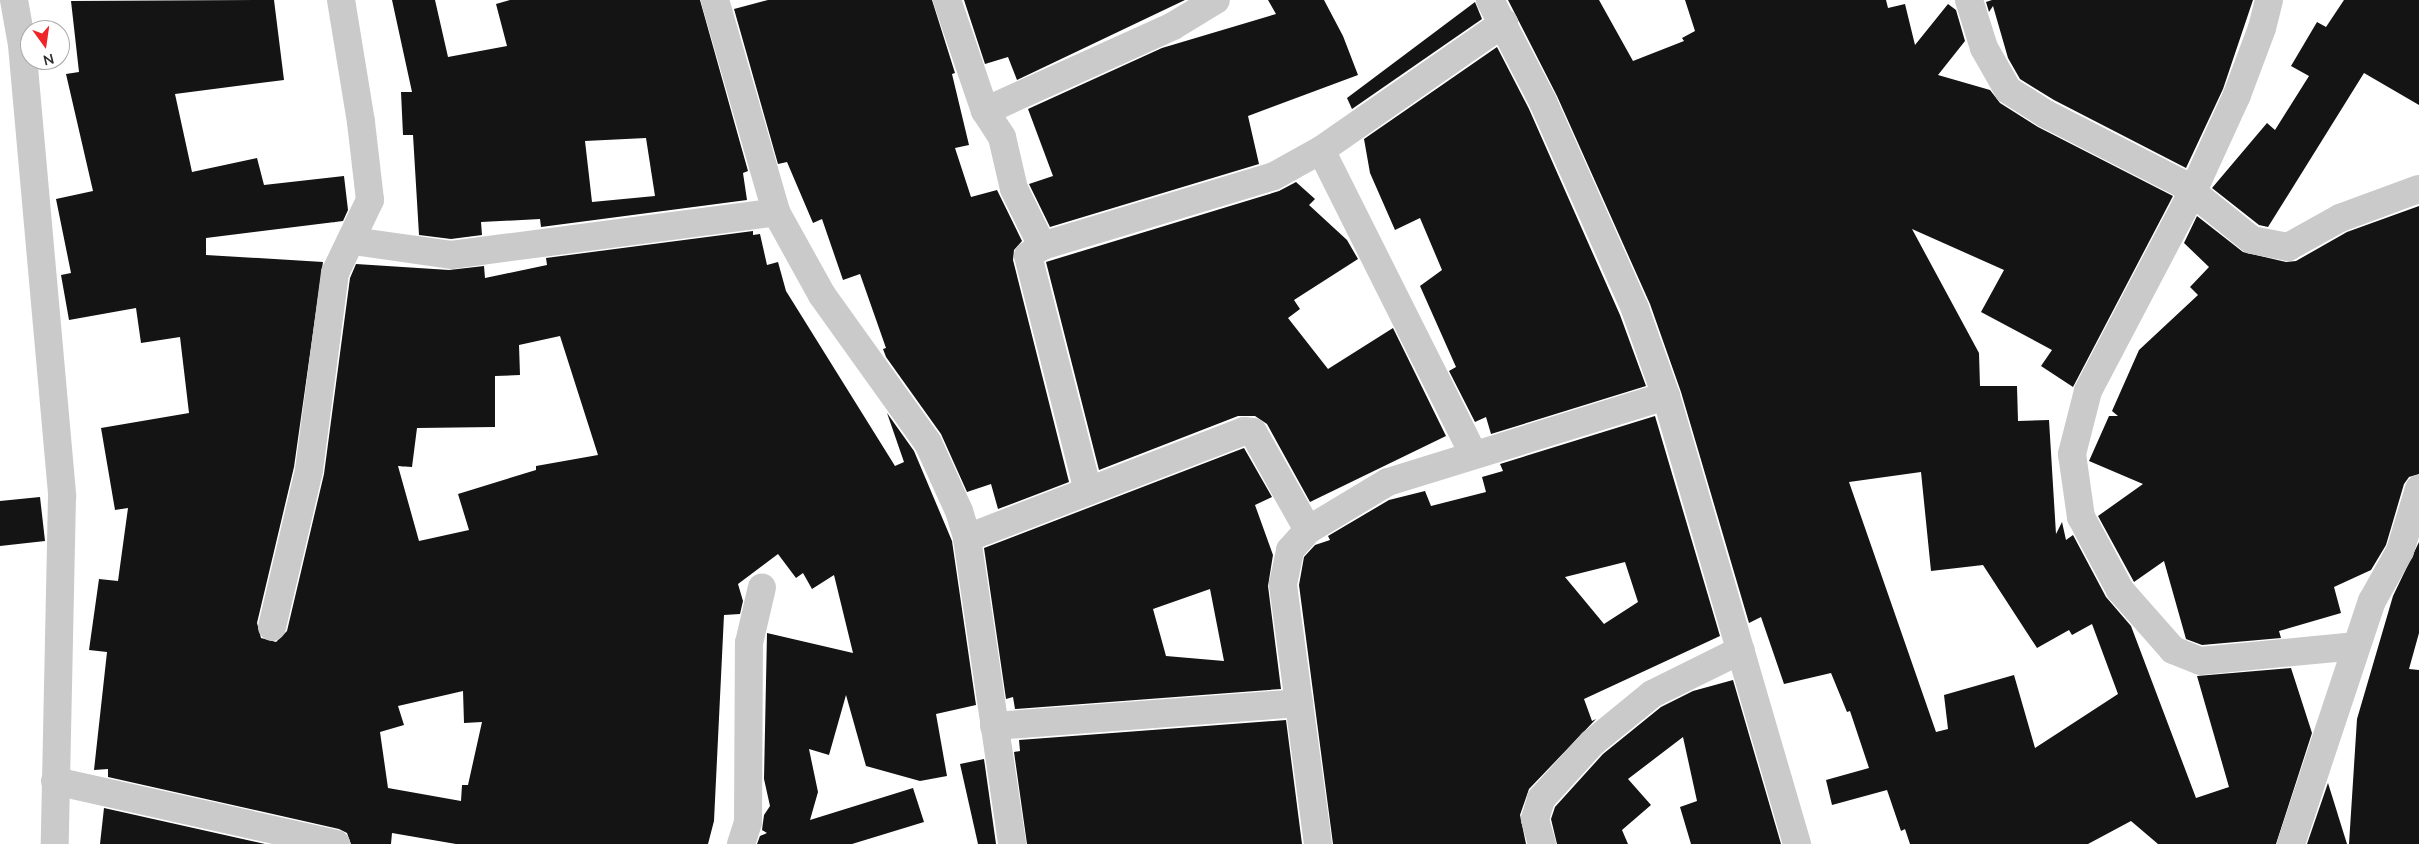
<!DOCTYPE html>
<style>
body{margin:0}
#map{position:relative;width:2419px;height:844px;overflow:hidden;background:#fff;font-family:"Nunito Sans",sans-serif}
div>[style]{position:absolute}
.building>*{inset:0;background:#141414}
.minor>*{height:28px;margin:-14px;padding:0 14px;transform-origin:14px;border-radius:14px;background:#cacaca}
span{translate:-50% -50%;white-space:nowrap;text-align:center;line-height:1.15;-webkit-text-stroke:5px #fff;paint-order:stroke}
.north{position:absolute;left:20px;top:20px;width:50px;height:50px;box-sizing:border-box;background:#fff;border:1px solid #ababab;border-radius:50%;rotate:166deg;font-size:14px;font-weight:700;line-height:20px;text-align:center;color:#2d2d2d}
.north::after{content:'';display:block;margin:auto;width:18px;height:22px;background:#ee2428;clip-path:polygon(50% 0,100% 100%,50% 72%,0 100%)}
</style>
<div id="map">
<div class="building">
<div style="clip-path:polygon(evenodd,274px 0,284px 80px,175px 94px,192px 172px,257px 158px,264px 185px,344px 176px,348px 210px,343px 221px,206px 238px,206px 255px,323px 262px,294px 467px,257px 623px,261px 638px,276px 642px,287px 631px,324px 474px,350px 278px,356px 264px,449px 270px,484px 266px,485px 278px,547px 265px,546px 258px,753px 231px,753px 235px,760px 234px,767px 265px,778px 262px,786px 291px,895px 466px,904px 462px,887px 413px,914px 451px,952px 541px,976px 705px,936px 714px,947px 776px,920px 781px,866px 766px,846px 695px,829px 755px,809px 749px,818px 792px,810px 820px,913px 788px,924px 822px,852px 844px,757px 844px,760px 836px,767px 833px,762px 830px,764px 815px,770px 806px,764px 779px,767px 633px,853px 653px,834px 575px,812px 589px,803px 573px,796px 578px,778px 554px,738px 584px,743px 601px,740px 614px,724px 615px,714px 821px,708px 844px,456px 844px,392px 833px,391px 844px,351px 844px,347px 833px,339px 829px,108px 777px,108px 769px,94px 770px,107px 652px,89px 650px,99px 579px,118px 581px,128px 508px,115px 510px,101px 428px,189px 413px,180px 337px,141px 343px,136px 308px,69px 320px,61px 275px,71px 273px,56px 199px,93px 191px,66px 74px,79px 72px,71px 1px,274px 0,560px 336px,598px 455px,536px 466px,536px 470px,458px 494px,469px 530px,419px 541px,398px 466px,412px 467px,417px 428px,495px 427px,495px 376px,520px 375px,519px 345px,560px 336px,274px 0,463px 691px,464px 723px,482px 722px,468px 785px,462px 785px,461px 801px,388px 788px,380px 732px,404px 725px,398px 706px,463px 691px)"></div>
<div style="clip-path:polygon(evenodd,392px 0,435px 0,448px 57px,507px 46px,496px 4px,510px 0,700px 0,748px 171px,743px 173px,747px 200px,541px 227px,540px 219px,481px 222px,482px 235px,451px 239px,419px 235px,413px 135px,403px 135px,401px 92px,412px 92px,392px 0,646px 138px,655px 196px,592px 202px,585px 141px,646px 138px)"></div>
<div style="clip-path:polygon(768px 0,932px 0,955px 73px,952px 74px,969px 145px,955px 148px,971px 197px,997px 190px,1022px 241px,1014px 250px,1013px 260px,1069px 482px,998px 509px,991px 484px,967px 492px,941px 434px,886px 357px,883px 349px,886px 348px,860px 274px,843px 280px,822px 219px,813px 223px,787px 162px,778px 164px,734px 9px)"></div>
<div style="clip-path:polygon(964px 0,1185px 0,1017px 80px,1008px 57px,985px 64px)"></div>
<div style="clip-path:polygon(1268px 0,1324px 0,1343px 36px,1358px 75px,1248px 116px,1259px 164px,1050px 227px,1029px 184px,1053px 176px,1028px 109px,1162px 48px,1276px 14px)"></div>
<div style="clip-path:polygon(evenodd,1508px 0,1599px 0,1633px 61px,1684px 41px,1682px 38px,1695px 31px,1685px 0,1886px 0,1888px 8px,1905px 4px,1915px 45px,1948px 4px,1956px 10px,1965px 41px,1938px 75px,1990px 90px,2000px 103px,2038px 127px,2173px 196px,2073px 387px,2041px 366px,2052px 350px,1981px 312px,2004px 270px,1912px 229px,1979px 353px,1980px 386px,2017px 386px,2018px 421px,2049px 420px,2056px 534px,2062px 522px,2066px 540px,2073px 535px,2106px 597px,2131px 626px,2196px 798px,2229px 787px,2197px 676px,2291px 668px,2312px 733px,2276px 844px,2158px 844px,2131px 821px,2088px 844px,1910px 844px,1905px 829px,1901px 831px,1887px 790px,1832px 805px,1826px 780px,1869px 768px,1850px 711px,1847px 712px,1831px 673px,1784px 684px,1761px 617px,1749px 623px,1681px 392px,1650px 304px,1557px 96px,1508px 0,1921px 472px,1931px 571px,1983px 565px,2037px 648px,2069px 630px,2072px 635px,2092px 624px,2118px 694px,2035px 748px,2014px 675px,1944px 695px,1948px 729px,1936px 732px,1849px 482px,1921px 472px)"></div>
<div style="clip-path:polygon(1992px 0,2253px 0,2223px 89px,2186px 168px,2054px 100px,2020px 79px,2008px 58px,1993px 6px,1989px 12px,1986px 2px)"></div>
<div style="clip-path:polygon(2344px 0,2419px 0,2419px 105px,2364px 73px,2268px 227px,2259px 225px,2212px 188px,2267px 123px,2275px 130px,2309px 76px,2291px 66px,2317px 22px,2326px 27px)"></div>
<div style="clip-path:polygon(1475px 2px,1482px 19px,1352px 109px,1347px 98px)"></div>
<div style="clip-path:polygon(1497px 47px,1529px 109px,1620px 315px,1646px 386px,1491px 434px,1486px 417px,1475px 422px,1449px 371px,1456px 367px,1420px 286px,1442px 270px,1420px 218px,1395px 230px,1370px 173px,1364px 139px)"></div>
<div style="clip-path:polygon(1296px 182px,1315px 199px,1309px 205px,1347px 240px,1358px 259px,1294px 300px,1300px 309px,1288px 318px,1328px 369px,1393px 328px,1446px 436px,1310px 502px,1267px 424px,1255px 416px,1238px 416px,1099px 470px,1046px 262px,1279px 191px)"></div>
<div style="clip-path:polygon(2419px 206px,2419px 474px,2409px 477px,2404px 484px,2386px 545px,2371px 570px,2334px 587px,2341px 613px,2279px 631px,2281px 638px,2202px 645px,2186px 639px,2164px 561px,2134px 582px,2098px 516px,2143px 484px,2089px 461px,2109px 416px,2118px 416px,2112px 411px,2139px 350px,2198px 295px,2190px 287px,2209px 267px,2184px 243px,2197px 216px,2243px 252px,2286px 262px,2296px 261px,2347px 232px)"></div>
<div style="clip-path:polygon(evenodd,1655px 416px,1720px 636px,1584px 699px,1592px 721px,1596px 719px,1529px 789px,1520px 815px,1526px 844px,1333px 844px,1299px 585px,1304px 557px,1315px 545px,1330px 540px,1328px 536px,1389px 500px,1425px 491px,1431px 506px,1486px 492px,1482px 477px,1503px 471px,1500px 464px,1655px 416px,1625px 562px,1638px 602px,1604px 624px,1565px 577px,1625px 562px)"></div>
<div style="clip-path:polygon(evenodd,1244px 448px,1272px 497px,1255px 505px,1273px 555px,1268px 586px,1281px 689px,1015px 709px,1013px 697px,1006px 699px,984px 548px,1244px 448px,1210px 589px,1224px 661px,1166px 656px,1153px 609px,1210px 589px)"></div>
<div style="clip-path:polygon(40px 497px,45px 541px,0 546px,0 501px)"></div>
<div style="clip-path:polygon(2419px 542px,2419px 633px,2409px 669px,2419px 670px,2419px 844px,2349px 844px,2357px 719px,2393px 596px)"></div>
<div style="clip-path:polygon(1733px 680px,1781px 844px,1691px 844px,1680px 807px,1697px 801px,1683px 737px,1628px 779px,1651px 805px,1622px 830px,1628px 844px,1557px 844px,1551px 819px,1555px 807px,1603px 754px,1661px 707px,1693px 691px)"></div>
<div style="clip-path:polygon(1286px 720px,1302px 844px,1027px 844px,1014px 752px,1020px 751px,1019px 740px)"></div>
<div style="clip-path:polygon(984px 759px,996px 844px,978px 844px,960px 764px)"></div>
<div style="clip-path:polygon(2328px 783px,2347px 844px,2307px 844px)"></div>
<div style="clip-path:polygon(104px 808px,265px 844px,100px 844px)"></div>
</div>
<div class="minor">
<div style="left:14px;top:0;width:46px;rotate:79.9deg"></div>
<div style="left:22px;top:45px;width:453px;rotate:84.9deg"></div>
<div style="left:62px;top:496px;width:348px;rotate:91.2deg"></div>
<div style="left:715px;top:0;width:221px;rotate:73.9deg"></div>
<div style="left:776px;top:212px;width:95px;rotate:61deg"></div>
<div style="left:822px;top:295px;width:182px;rotate:54.4deg"></div>
<div style="left:928px;top:443px;width:75px;rotate:65.5deg"></div>
<div style="left:959px;top:511px;width:28px;rotate:73deg"></div>
<div style="left:967px;top:538px;width:309px;rotate:81.6deg"></div>
<div style="left:947px;top:0;width:117px;rotate:71.1deg"></div>
<div style="left:985px;top:111px;width:31px;rotate:57deg"></div>
<div style="left:1002px;top:137px;width:53px;rotate:77deg"></div>
<div style="left:1014px;top:189px;width:64px;rotate:63.8deg"></div>
<div style="left:1490px;top:0;width:115px;rotate:62.5deg"></div>
<div style="left:1543px;top:102px;width:227px;rotate:66deg"></div>
<div style="left:1635px;top:309px;width:92px;rotate:70.4deg"></div>
<div style="left:1666px;top:396px;width:467px;rotate:73.7deg"></div>
<div style="left:1969px;top:0;width:50px;rotate:72.6deg"></div>
<div style="left:1984px;top:48px;width:48px;rotate:60.3deg"></div>
<div style="left:2008px;top:90px;width:45px;rotate:32.3deg"></div>
<div style="left:2046px;top:114px;width:152px;rotate:27.1deg"></div>
<div style="left:2181px;top:183px;width:91px;rotate:38.8deg"></div>
<div style="left:2252px;top:240px;width:37px;rotate:11deg"></div>
<div style="left:2288px;top:247px;width:60px;rotate:-29.1deg"></div>
<div style="left:2340px;top:218px;width:84px;rotate:-20.2deg"></div>
<div style="left:2269px;top:0;width:29px;rotate:104deg"></div>
<div style="left:2262px;top:28px;width:72px;rotate:110.5deg"></div>
<div style="left:2237px;top:95px;width:106px;rotate:114.6deg"></div>
<div style="left:2193px;top:191px;width:226px;rotate:117.7deg"></div>
<div style="left:2088px;top:391px;width:65px;rotate:104.3deg"></div>
<div style="left:2072px;top:454px;width:64px;rotate:81.9deg"></div>
<div style="left:2081px;top:517px;width:83px;rotate:61.9deg"></div>
<div style="left:2120px;top:590px;width:80px;rotate:48.5deg"></div>
<div style="left:2173px;top:650px;width:29px;rotate:22deg"></div>
<div style="left:2200px;top:661px;width:157px;rotate:-5.5deg"></div>
<div style="left:985px;top:111px;width:206px;rotate:-24.3deg"></div>
<div style="left:1173px;top:26px;width:50px;rotate:-31.2deg"></div>
<div style="left:1321px;top:150px;width:340px;rotate:63.4deg"></div>
<div style="left:353px;top:241px;width:99px;rotate:8.1deg"></div>
<div style="left:451px;top:255px;width:328px;rotate:-7.5deg"></div>
<div style="left:1088px;top:491px;width:243px;rotate:-104.3deg"></div>
<div style="left:1028px;top:256px;width:17px;rotate:-36deg"></div>
<div style="left:1042px;top:246px;width:242px;rotate:-16.8deg"></div>
<div style="left:1274px;top:176px;width:54px;rotate:-29deg"></div>
<div style="left:1321px;top:150px;width:223px;rotate:-34.8deg"></div>
<div style="left:967px;top:538px;width:297px;rotate:-21.1deg"></div>
<div style="left:1244px;top:431px;width:9px;rotate:6deg"></div>
<div style="left:1253px;top:432px;width:112px;rotate:60.7deg"></div>
<div style="left:272px;top:627px;width:161px;rotate:-76.7deg"></div>
<div style="left:309px;top:470px;width:199px;rotate:-82.5deg"></div>
<div style="left:335px;top:273px;width:81px;rotate:-64.4deg"></div>
<div style="left:370px;top:200px;width:79px;rotate:-96.6deg"></div>
<div style="left:361px;top:122px;width:124px;rotate:-99.3deg"></div>
<div style="left:994px;top:726px;width:306px;rotate:-4.3deg"></div>
<div style="left:55px;top:781px;width:288px;rotate:12.6deg"></div>
<div style="left:741px;top:844px;width:23px;rotate:-72deg"></div>
<div style="left:748px;top:822px;width:179px;rotate:-89.7deg"></div>
<div style="left:749px;top:643px;width:57px;rotate:-76.9deg"></div>
<div style="left:1318px;top:844px;width:262px;rotate:-97.7deg"></div>
<div style="left:1283px;top:584px;width:35px;rotate:-78deg"></div>
<div style="left:1290px;top:550px;width:27px;rotate:-48deg"></div>
<div style="left:1308px;top:530px;width:93px;rotate:-31deg"></div>
<div style="left:1388px;top:482px;width:291px;rotate:-17.2deg"></div>
<div style="left:1542px;top:844px;width:26px;rotate:-106deg"></div>
<div style="left:1535px;top:819px;width:21px;rotate:-73deg"></div>
<div style="left:1541px;top:799px;width:76px;rotate:-47.7deg"></div>
<div style="left:1592px;top:743px;width:77px;rotate:-39.2deg"></div>
<div style="left:1652px;top:694px;width:99px;rotate:-26.3deg"></div>
<div style="left:2291px;top:844px;width:256px;rotate:-71.6deg"></div>
<div style="left:2372px;top:601px;width:57px;rotate:-60.8deg"></div>
<div style="left:2400px;top:551px;width:65px;rotate:-73deg"></div>
</div>
<div class="north">N</div>
</div>
